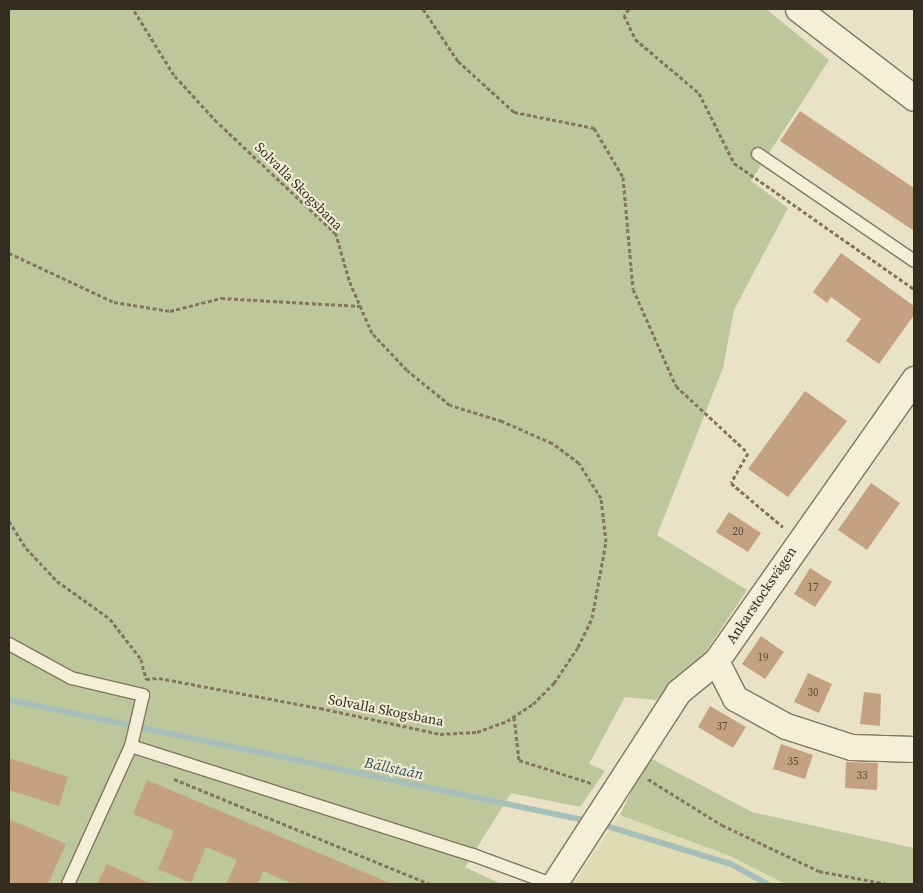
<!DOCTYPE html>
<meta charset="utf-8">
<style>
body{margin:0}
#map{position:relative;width:923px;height:893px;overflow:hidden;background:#eae2c7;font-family:"Source Serif 4",serif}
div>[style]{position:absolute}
.farmland>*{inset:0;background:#dedbb5}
.green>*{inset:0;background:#bec79c}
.stream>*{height:6px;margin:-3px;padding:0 3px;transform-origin:3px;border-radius:3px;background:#a8beb9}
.building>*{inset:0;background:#c4a281}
.path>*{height:3px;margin-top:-1.5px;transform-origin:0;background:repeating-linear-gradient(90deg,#83755e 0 4px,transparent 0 6.5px)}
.roads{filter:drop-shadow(1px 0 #83755e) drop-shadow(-1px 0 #83755e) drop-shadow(0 1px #83755e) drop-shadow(0 -1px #83755e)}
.service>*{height:12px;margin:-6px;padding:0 6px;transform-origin:6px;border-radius:6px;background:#f5efd9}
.minor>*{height:25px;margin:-12.5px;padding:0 12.5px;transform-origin:12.5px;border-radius:12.5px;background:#f5efd9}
span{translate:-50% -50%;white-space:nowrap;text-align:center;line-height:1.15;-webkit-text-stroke:4px #f2ecd6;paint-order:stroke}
.number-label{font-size:11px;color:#594a38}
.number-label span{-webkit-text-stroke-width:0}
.street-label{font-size:14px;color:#352c20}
.water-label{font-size:15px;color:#315353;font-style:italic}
.frame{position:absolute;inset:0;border:10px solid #352c20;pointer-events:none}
</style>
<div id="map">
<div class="farmland">
<div style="clip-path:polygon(620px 815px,730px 856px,786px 884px,573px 884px)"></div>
</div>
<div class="green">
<div style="clip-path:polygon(9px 9px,766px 9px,829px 60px,751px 181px,788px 208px,734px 310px,723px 368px,657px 535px,747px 590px,706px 651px,656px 700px,625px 697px,589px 764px,605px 771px,580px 807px,511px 793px,465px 867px,501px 884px,9px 884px)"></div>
<div style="clip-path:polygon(648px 757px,752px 812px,914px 848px,914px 884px,786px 884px,730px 856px,620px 815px)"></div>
</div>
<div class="stream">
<div style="left:9px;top:700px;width:592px;rotate:11.8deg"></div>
<div style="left:600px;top:824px;width:137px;rotate:17deg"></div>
<div style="left:731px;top:864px;width:41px;rotate:29.1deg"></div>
</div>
<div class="building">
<div style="clip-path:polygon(800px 111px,914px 188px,914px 231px,780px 141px)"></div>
<div style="clip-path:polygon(841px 253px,914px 306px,914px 315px,879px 364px,846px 341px,861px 319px,831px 297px,827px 303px,813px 292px)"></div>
<div style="clip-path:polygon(805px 391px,847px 421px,788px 497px,748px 469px)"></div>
<div style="clip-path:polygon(871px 483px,900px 503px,867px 550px,838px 530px)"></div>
<div style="clip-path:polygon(729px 512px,761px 533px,748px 552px,716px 532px)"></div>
<div style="clip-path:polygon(810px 568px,832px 582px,815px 607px,794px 594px)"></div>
<div style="clip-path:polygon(761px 636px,784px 652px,765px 679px,742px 664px)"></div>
<div style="clip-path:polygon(808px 673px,832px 684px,819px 713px,794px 702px)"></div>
<div style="clip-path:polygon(864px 692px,881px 694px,880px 726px,860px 724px)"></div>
<div style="clip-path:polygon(710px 706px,746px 727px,733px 748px,698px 727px)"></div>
<div style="clip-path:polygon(781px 744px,813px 755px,805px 779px,773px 769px)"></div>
<div style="clip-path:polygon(9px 758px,68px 777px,59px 806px,9px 790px)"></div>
<div style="clip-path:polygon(846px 762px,878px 763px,877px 790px,845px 788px)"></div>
<div style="clip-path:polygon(147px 780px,392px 884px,293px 884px,263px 871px,258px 884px,226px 884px,237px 860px,206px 847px,191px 883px,158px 869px,174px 831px,133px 814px)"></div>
<div style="clip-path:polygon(9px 819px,66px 844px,48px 884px,9px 884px)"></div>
<div style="clip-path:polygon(107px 864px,152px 884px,97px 884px)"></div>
</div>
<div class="path">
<div style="left:423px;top:9px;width:63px;rotate:56.1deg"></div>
<div style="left:458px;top:61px;width:76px;rotate:42.3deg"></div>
<div style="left:514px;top:112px;width:82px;rotate:11.3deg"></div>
<div style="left:594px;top:128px;width:57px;rotate:59.4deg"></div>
<div style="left:623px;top:177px;width:112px;rotate:84.9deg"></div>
<div style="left:633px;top:289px;width:106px;rotate:66.1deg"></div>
<div style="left:676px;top:386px;width:98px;rotate:42.9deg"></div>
<div style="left:748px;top:453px;width:34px;rotate:120deg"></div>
<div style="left:731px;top:483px;width:68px;rotate:40.2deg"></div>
<div style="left:629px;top:9px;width:8px;rotate:130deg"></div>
<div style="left:624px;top:15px;width:26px;rotate:65deg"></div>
<div style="left:635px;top:39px;width:84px;rotate:40.2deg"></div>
<div style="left:699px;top:93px;width:78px;rotate:63.4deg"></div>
<div style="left:734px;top:163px;width:220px;rotate:35deg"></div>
<div style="left:9px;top:253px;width:116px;rotate:25deg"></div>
<div style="left:114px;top:302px;width:57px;rotate:9.1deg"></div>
<div style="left:170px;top:311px;width:53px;rotate:-14.3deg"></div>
<div style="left:221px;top:298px;width:140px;rotate:3.3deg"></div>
<div style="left:9px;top:521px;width:32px;rotate:58deg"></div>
<div style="left:26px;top:548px;width:45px;rotate:46.8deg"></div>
<div style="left:57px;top:581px;width:65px;rotate:35.6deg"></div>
<div style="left:110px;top:619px;width:51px;rotate:52.2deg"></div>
<div style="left:141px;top:659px;width:21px;rotate:76deg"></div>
<div style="left:146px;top:679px;width:13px;rotate:-4deg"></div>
<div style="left:159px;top:678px;width:164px;rotate:10.6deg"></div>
<div style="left:320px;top:708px;width:123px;rotate:12.2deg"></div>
<div style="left:440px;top:734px;width:37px;rotate:-3deg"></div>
<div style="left:477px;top:732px;width:32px;rotate:-20deg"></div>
<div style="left:507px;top:721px;width:31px;rotate:-33deg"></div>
<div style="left:533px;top:704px;width:30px;rotate:-45deg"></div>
<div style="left:554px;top:683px;width:43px;rotate:-56.3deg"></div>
<div style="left:578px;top:647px;width:32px;rotate:-64deg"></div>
<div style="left:592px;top:618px;width:77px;rotate:-79.6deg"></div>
<div style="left:606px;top:542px;width:44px;rotate:-96.5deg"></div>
<div style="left:601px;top:498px;width:41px;rotate:-122.2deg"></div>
<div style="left:579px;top:463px;width:34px;rotate:-143deg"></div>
<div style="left:552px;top:443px;width:55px;rotate:-156.3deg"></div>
<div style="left:502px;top:421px;width:54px;rotate:-162.9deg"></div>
<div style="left:450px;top:405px;width:55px;rotate:-140.9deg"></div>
<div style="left:407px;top:370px;width:51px;rotate:-133.4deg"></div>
<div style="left:372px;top:333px;width:58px;rotate:-113.5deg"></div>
<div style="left:349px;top:280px;width:48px;rotate:-105.8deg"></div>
<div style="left:336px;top:234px;width:163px;rotate:-136.7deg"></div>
<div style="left:217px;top:122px;width:64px;rotate:-132.5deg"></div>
<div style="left:174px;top:75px;width:78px;rotate:-121.8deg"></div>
<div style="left:514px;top:717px;width:43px;rotate:83.4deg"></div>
<div style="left:519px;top:760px;width:76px;rotate:17.7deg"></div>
<div style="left:174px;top:779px;width:277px;rotate:22.3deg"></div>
<div style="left:648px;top:779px;width:87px;rotate:31.9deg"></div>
<div style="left:722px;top:825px;width:107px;rotate:25.4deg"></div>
<div style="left:819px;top:871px;width:70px;rotate:10.7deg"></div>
</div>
<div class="roads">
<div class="service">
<div style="left:758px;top:154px;width:189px;rotate:34.4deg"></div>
<div style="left:9px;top:644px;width:71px;rotate:28.7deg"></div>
<div style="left:71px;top:678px;width:74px;rotate:13.3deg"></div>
<div style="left:143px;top:695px;width:52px;rotate:103.2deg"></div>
<div style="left:131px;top:746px;width:152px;rotate:114.5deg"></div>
<div style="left:131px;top:746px;width:359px;rotate:17.7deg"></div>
<div style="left:473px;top:855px;width:84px;rotate:20.2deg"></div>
</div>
<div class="minor">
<div style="left:798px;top:9px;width:146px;rotate:37.5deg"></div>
<div style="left:716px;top:661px;width:42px;rotate:62.8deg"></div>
<div style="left:735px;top:698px;width:58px;rotate:28.8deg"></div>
<div style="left:786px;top:726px;width:68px;rotate:17.9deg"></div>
<div style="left:851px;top:747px;width:63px;rotate:1.8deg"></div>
<div style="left:554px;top:884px;width:229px;rotate:-57.1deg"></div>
<div style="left:678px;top:692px;width:49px;rotate:-39.2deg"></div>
<div style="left:716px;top:661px;width:345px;rotate:-54.9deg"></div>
</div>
</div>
<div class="number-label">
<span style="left:738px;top:532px">20</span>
<span style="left:813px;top:588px">17</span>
<span style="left:763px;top:658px">19</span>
<span style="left:813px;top:693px">30</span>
<span style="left:722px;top:727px">37</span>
<span style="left:793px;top:762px">35</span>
<span style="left:862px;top:776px">33</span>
</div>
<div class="street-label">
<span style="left:299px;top:186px;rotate:45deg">Solvalla Skogsbana</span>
<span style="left:761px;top:595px;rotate:-56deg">Ankarstocksvägen</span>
<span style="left:386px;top:710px;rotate:11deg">Solvalla Skogsbana</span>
</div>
<div class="water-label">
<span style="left:394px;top:768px;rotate:12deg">Bällstaån</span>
</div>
<div class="frame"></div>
</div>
